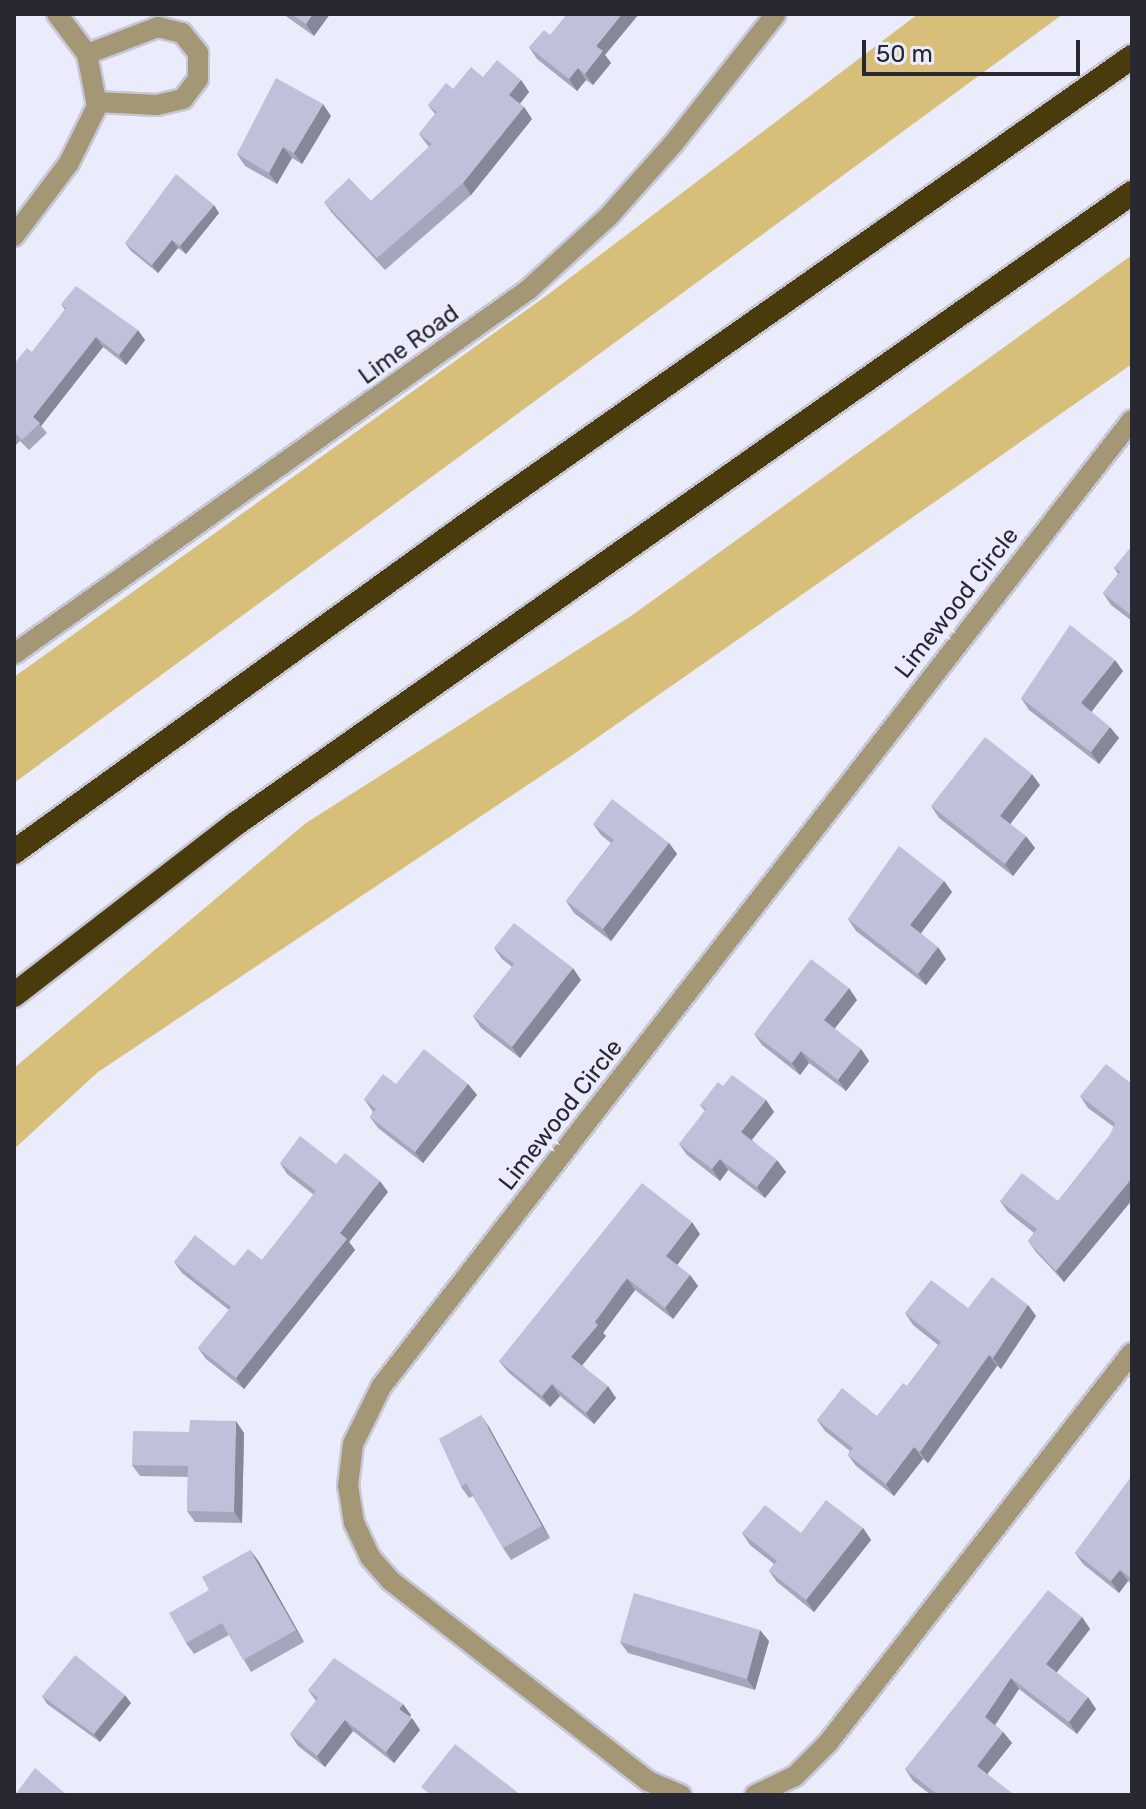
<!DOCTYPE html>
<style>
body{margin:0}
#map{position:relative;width:1146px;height:1809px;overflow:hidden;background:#eaebfb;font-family:Rubik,sans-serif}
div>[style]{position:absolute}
.green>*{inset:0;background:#d7be79}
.roads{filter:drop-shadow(2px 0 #c7c8d7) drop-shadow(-2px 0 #c7c8d7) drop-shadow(0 2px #c7c8d7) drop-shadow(0 -2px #c7c8d7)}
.minor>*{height:20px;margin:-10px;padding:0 10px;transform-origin:10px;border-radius:10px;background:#a49776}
.highway>*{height:24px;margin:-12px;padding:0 12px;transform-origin:12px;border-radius:12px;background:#4a3b0d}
.wall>*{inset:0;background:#a4a6bc}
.shaded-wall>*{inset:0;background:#868799}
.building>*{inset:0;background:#bfc1db}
span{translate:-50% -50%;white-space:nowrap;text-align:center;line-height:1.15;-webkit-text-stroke:8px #eaebfb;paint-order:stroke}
.street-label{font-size:24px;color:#272832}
.frame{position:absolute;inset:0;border:16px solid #272832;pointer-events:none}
.scale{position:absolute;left:862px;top:40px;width:218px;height:36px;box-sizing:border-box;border:4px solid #272832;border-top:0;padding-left:10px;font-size:24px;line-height:28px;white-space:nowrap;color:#272832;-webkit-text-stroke:6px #eaebfb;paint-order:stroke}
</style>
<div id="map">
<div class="green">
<div style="clip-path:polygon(918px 14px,1063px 14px,14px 783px,14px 677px,546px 296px)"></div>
<div style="clip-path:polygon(1132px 255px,1132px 364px,571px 756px,98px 1072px,14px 1149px,14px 1068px,306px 823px,631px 616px)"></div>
</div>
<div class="roads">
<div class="minor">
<div style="left:87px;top:54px;width:76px;rotate:-20.8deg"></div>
<div style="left:158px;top:27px;width:25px;rotate:14deg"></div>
<div style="left:182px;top:33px;width:26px;rotate:51deg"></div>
<div style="left:198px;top:53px;width:26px;rotate:90deg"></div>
<div style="left:198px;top:79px;width:25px;rotate:127deg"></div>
<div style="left:183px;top:99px;width:27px;rotate:167deg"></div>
<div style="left:157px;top:105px;width:61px;rotate:-177.2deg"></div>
<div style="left:14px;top:236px;width:91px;rotate:-53deg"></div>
<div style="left:69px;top:163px;width:64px;rotate:-63.8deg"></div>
<div style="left:97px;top:106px;width:53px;rotate:-100.9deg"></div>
<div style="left:87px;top:54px;width:50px;rotate:-126.9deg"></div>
<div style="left:14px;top:654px;width:630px;rotate:-35.31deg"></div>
<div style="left:528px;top:290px;width:108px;rotate:-42.4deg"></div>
<div style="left:608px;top:217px;width:99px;rotate:-48.3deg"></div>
<div style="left:674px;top:143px;width:164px;rotate:-51.7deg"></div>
<div style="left:681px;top:1795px;width:36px;rotate:-157deg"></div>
<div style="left:648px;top:1781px;width:327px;rotate:-142.1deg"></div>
<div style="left:390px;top:1580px;width:30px;rotate:-131deg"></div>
<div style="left:370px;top:1557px;width:38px;rotate:-115deg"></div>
<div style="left:354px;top:1523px;width:37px;rotate:-99deg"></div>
<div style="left:348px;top:1486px;width:42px;rotate:-83.2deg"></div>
<div style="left:353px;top:1444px;width:64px;rotate:-63.8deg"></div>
<div style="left:381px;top:1387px;width:1224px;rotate:-52.17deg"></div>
<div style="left:755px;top:1795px;width:44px;rotate:-25.4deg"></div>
<div style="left:795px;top:1776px;width:47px;rotate:-45deg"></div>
<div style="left:828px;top:1743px;width:494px;rotate:-52.1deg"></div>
</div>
<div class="highway">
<div style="left:14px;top:852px;width:553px;rotate:-35.87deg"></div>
<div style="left:462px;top:528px;width:819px;rotate:-35.11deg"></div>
<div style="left:14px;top:995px;width:278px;rotate:-37.7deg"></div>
<div style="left:234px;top:825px;width:1098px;rotate:-35.14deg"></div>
</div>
</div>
<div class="wall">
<div style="clip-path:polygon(283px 14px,330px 14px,314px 36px)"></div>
<div style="clip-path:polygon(550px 35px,605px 55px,611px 63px,593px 85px,586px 80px,577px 91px,537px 59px,529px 47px)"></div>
<div style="clip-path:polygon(483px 77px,521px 80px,529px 92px,520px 104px,524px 107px,532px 119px,471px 195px,385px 270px,332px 213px,324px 202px,371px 201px,429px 147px,419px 134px,435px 114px,428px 105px,453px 89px)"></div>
<div style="clip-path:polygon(331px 116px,302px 164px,292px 158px,277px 184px,245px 166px,237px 154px)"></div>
<div style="clip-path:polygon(219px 213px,186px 254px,178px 248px,158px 273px,131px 251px,125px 243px)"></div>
<div style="clip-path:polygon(61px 304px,145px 340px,126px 365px,103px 347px,41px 426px,47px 433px,29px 450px,20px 441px,14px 447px,14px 364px,32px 352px,65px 310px)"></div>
<div style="clip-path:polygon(1132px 546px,1132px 621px,1111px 605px,1103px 593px,1118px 574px,1114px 568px)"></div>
<div style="clip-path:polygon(1123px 671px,1091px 712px,1119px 738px,1099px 764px,1029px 710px,1021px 698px)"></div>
<div style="clip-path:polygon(1040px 785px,1010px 824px,1035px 848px,1013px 876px,939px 818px,931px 806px)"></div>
<div style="clip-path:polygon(593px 824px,669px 843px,677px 854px,611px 941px,574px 913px,566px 901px,611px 843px,601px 835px)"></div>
<div style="clip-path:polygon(944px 881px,952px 892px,921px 933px,946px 959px,926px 985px,856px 931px,848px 919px)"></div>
<div style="clip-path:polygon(494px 948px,581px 980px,520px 1058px,481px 1028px,473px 1016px,512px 967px,502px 959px)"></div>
<div style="clip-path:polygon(857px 1000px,834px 1029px,861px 1049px,869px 1061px,846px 1091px,809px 1063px,800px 1075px,762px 1045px,754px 1034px)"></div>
<div style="clip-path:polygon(396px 1084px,468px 1084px,477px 1095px,423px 1163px,378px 1128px,370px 1117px,373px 1112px,364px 1099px)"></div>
<div style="clip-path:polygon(1132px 1084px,1132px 1200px,1064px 1282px,1036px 1252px,1028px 1241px,1034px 1233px,1008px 1212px,1000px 1201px,1058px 1201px,1110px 1135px,1114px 1127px,1088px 1108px,1080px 1096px)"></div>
<div style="clip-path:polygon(723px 1086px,766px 1100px,774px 1112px,752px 1140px,786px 1172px,765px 1198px,728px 1170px,720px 1181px,687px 1155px,679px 1144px,705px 1111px,700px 1105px)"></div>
<div style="clip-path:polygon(280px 1163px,336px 1164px,388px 1192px,349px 1242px,355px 1250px,244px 1389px,206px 1359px,198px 1348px,229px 1310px,182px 1273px,174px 1262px,234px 1266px,262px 1260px,314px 1195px,287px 1174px)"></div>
<div style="clip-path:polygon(700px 1234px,677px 1265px,690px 1275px,698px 1286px,673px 1319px,635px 1290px,603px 1333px,606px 1336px,582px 1365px,616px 1398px,594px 1424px,560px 1396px,550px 1407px,508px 1372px,499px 1361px)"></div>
<div style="clip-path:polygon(1028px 1305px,1036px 1316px,1001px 1369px,997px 1366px,928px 1463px,923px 1459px,894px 1496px,856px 1466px,848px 1455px,850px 1451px,825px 1431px,817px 1420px,877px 1416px,907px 1386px,938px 1345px,913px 1325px,905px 1313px)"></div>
<div style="clip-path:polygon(489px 1427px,550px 1538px,511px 1560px,503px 1548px,473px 1496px,469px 1498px,461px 1487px)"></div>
<div style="clip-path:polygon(244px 1433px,242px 1523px,195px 1522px,187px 1511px,188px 1477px,140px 1476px,132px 1465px)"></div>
<div style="clip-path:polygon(1132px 1476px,1132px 1584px,1128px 1581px,1119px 1593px,1083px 1564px,1075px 1553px)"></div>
<div style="clip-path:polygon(863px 1528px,871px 1540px,814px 1612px,777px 1582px,769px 1571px,774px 1564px,750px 1545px,742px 1533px,801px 1533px)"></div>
<div style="clip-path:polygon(250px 1550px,259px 1562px,304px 1642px,251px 1672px,229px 1635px,194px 1654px,186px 1643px,209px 1590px)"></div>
<div style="clip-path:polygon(1082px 1617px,1090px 1629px,1056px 1672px,1096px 1709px,1077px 1734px,1019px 1689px,995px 1725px,1003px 1732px,1012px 1743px,987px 1774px,1014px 1795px,931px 1795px,913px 1781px,905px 1769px)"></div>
<div style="clip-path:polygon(769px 1641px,755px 1690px,628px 1653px,620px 1642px)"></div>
<div style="clip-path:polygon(308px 1690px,411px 1715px,410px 1717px,420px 1730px,394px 1763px,353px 1731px,325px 1767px,298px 1746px,290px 1734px,316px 1701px)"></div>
<div style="clip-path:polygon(42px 1696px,131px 1703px,100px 1742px,47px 1704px)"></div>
</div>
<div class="shaded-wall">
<div style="clip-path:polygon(313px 14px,330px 14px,314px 36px,306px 24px)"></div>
<div style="clip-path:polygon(622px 14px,639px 14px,605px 55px,611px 63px,593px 85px,585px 74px,596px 46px)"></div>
<div style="clip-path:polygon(578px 68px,586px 80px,577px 91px,569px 79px)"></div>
<div style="clip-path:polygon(521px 80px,529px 92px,517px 107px,509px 95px)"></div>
<div style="clip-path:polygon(323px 104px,331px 116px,302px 164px,294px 153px)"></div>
<div style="clip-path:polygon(524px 107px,532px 119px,471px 195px,463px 183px)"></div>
<div style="clip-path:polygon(283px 147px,292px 158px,277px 184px,269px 173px)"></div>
<div style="clip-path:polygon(214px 205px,219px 213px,186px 254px,180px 246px)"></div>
<div style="clip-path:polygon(172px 240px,178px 248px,158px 273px,152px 265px)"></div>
<div style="clip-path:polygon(138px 330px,145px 340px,126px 365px,119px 355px)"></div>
<div style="clip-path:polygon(96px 337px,103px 347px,41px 426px,33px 417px)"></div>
<div style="clip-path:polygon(1115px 660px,1123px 671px,1089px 715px,1081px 703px)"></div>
<div style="clip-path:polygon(1110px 727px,1119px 738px,1099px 764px,1091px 752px)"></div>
<div style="clip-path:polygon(1032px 774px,1040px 785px,1008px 827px,1000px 816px)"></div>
<div style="clip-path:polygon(1026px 836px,1035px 848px,1013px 876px,1005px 864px)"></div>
<div style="clip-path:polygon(669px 843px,677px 854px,611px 941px,603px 929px)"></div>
<div style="clip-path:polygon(944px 881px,952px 892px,918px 937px,910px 925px)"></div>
<div style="clip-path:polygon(938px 947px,946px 959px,926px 985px,918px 974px)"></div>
<div style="clip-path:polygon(573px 968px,581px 980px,520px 1058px,512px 1047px)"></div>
<div style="clip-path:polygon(849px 988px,857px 1000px,832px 1032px,824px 1020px)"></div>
<div style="clip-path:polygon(861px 1049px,869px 1061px,846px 1091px,838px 1080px)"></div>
<div style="clip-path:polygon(801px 1051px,809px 1063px,800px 1075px,792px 1063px)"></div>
<div style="clip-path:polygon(468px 1084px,477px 1095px,423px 1163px,415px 1152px)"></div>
<div style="clip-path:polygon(766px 1100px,774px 1112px,749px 1143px,741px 1132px)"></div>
<div style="clip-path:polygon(720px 1159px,728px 1170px,720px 1181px,712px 1169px)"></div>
<div style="clip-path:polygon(777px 1160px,786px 1172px,765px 1198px,757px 1187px)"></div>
<div style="clip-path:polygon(1132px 1178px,1132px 1200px,1064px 1282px,1056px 1271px)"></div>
<div style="clip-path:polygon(380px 1181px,388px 1192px,349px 1242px,355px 1250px,244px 1389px,236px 1378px,340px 1233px)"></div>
<div style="clip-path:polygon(692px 1222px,700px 1234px,675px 1268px,666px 1256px)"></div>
<div style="clip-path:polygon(690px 1275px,698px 1286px,673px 1319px,665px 1308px)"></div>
<div style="clip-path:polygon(627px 1278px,635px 1290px,603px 1333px,606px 1336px,580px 1368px,571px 1357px,595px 1322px)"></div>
<div style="clip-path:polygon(1028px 1305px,1036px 1316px,1001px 1369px,993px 1358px)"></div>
<div style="clip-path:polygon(989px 1355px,997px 1366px,928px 1463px,920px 1452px)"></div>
<div style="clip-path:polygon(552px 1384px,560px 1396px,550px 1407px,542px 1396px)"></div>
<div style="clip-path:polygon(608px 1386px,616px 1398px,594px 1424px,586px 1413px)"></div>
<div style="clip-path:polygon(481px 1415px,489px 1427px,550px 1538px,542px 1526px)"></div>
<div style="clip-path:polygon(236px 1421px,244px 1433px,242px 1523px,234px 1512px)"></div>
<div style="clip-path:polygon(914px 1447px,923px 1459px,894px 1496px,886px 1484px)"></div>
<div style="clip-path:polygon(863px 1528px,871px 1540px,814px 1612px,806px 1600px)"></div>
<div style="clip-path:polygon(250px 1550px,259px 1562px,304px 1642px,296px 1630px)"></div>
<div style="clip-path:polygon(1120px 1570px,1128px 1581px,1119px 1593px,1111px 1581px)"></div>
<div style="clip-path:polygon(1082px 1617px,1090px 1629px,1054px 1676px,1046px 1664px)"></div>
<div style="clip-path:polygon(760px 1630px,769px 1641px,755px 1690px,747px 1679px)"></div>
<div style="clip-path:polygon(1011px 1678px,1019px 1689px,993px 1728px,985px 1717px)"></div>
<div style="clip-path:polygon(125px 1695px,131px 1703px,100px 1742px,94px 1734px)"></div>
<div style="clip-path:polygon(1088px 1697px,1096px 1709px,1077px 1734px,1069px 1722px)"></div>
<div style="clip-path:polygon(403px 1704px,411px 1715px,407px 1720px,399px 1709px)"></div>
<div style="clip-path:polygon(412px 1718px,420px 1730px,394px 1763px,386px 1752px)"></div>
<div style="clip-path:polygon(345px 1720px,353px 1731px,325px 1767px,317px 1756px)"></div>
<div style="clip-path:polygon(1003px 1732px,1012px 1743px,985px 1777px,977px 1766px)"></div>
</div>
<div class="building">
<div style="clip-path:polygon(291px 14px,313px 14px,306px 24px)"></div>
<div style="clip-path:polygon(567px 14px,622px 14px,596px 46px,603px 51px,585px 74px,578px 68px,569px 79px,529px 47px,544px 30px,550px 35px)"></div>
<div style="clip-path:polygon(497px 60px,521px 80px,509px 95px,524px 107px,463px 183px,377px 258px,324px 202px,349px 178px,371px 201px,432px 144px,419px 134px,437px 112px,428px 105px,446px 83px,453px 89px,471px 67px,483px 77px)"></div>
<div style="clip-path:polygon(276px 78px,323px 104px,294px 153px,283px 147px,269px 173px,237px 154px)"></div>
<div style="clip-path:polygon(176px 174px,214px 205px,180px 246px,172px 240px,152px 265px,125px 243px)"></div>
<div style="clip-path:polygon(76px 286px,138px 330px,119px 355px,96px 337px,33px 417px,40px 423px,22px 440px,14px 432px,14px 364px,27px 348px,32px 352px,66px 308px,61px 304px)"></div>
<div style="clip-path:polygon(1132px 546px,1132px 616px,1103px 593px,1120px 572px,1114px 568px)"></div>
<div style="clip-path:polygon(1070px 625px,1115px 660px,1081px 703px,1110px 727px,1091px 752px,1021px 698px)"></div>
<div style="clip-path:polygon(985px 737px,1032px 774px,1000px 816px,1026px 836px,1005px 864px,931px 806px)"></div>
<div style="clip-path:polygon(612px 799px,669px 843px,603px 929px,566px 901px,614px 840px,593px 824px)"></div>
<div style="clip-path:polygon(899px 846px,944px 881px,910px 925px,938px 947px,918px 974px,848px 919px)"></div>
<div style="clip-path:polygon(514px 923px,573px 968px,512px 1047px,473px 1016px,514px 964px,494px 948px)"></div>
<div style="clip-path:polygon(811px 959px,849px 988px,824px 1020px,861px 1049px,838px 1080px,801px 1051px,792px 1063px,754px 1034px)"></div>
<div style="clip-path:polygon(424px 1049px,468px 1084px,415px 1152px,370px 1117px,376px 1109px,364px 1099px,383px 1074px,396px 1084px)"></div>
<div style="clip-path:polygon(1106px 1064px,1132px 1084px,1132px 1178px,1056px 1271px,1028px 1241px,1037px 1229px,1000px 1201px,1022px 1173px,1058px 1201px,1110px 1135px,1115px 1123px,1080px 1096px)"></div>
<div style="clip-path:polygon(732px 1075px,766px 1100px,741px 1132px,777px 1160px,757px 1187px,720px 1159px,712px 1169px,679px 1144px,706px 1109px,700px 1105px,718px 1082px,723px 1086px)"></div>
<div style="clip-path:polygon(300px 1136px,336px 1164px,345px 1153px,380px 1181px,340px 1233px,347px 1239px,236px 1378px,198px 1348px,231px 1307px,174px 1262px,195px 1235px,234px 1266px,248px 1249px,262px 1260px,316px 1191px,280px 1163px)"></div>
<div style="clip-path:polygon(642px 1183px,692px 1222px,666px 1256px,690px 1275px,665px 1308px,627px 1278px,595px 1322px,598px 1325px,571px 1357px,608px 1386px,586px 1413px,552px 1384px,542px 1396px,499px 1361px)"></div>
<div style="clip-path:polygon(992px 1277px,1028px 1305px,993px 1358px,989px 1355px,920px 1452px,914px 1447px,886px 1484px,848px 1455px,853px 1448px,817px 1420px,842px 1388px,877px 1416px,903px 1383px,907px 1386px,941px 1342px,905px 1313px,931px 1280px,968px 1308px)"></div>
<div style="clip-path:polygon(481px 1415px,542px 1526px,503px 1548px,466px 1483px,461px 1487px,439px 1439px)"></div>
<div style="clip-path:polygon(190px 1420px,236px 1421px,234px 1512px,187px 1511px,188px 1466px,132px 1465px,133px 1431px,189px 1432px)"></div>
<div style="clip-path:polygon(1132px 1476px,1132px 1579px,1120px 1570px,1111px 1581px,1075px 1553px)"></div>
<div style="clip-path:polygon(826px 1500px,863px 1528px,806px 1600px,769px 1571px,777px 1561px,742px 1533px,765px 1505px,801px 1533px)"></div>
<div style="clip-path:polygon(250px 1550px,296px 1630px,243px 1660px,222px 1623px,186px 1643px,169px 1613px,209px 1590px,202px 1577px)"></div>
<div style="clip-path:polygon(1048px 1590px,1082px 1617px,1046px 1664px,1088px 1697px,1069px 1722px,1011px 1678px,985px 1717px,1003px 1732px,977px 1766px,1013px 1794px,1012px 1795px,958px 1795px,956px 1794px,955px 1795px,938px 1795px,905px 1769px)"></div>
<div style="clip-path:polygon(634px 1593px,760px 1630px,747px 1679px,620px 1642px)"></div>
<div style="clip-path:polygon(75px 1655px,125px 1695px,94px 1734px,42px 1696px)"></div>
<div style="clip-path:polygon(334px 1658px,403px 1704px,399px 1709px,412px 1718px,386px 1752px,345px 1720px,317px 1756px,290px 1734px,318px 1698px,308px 1690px)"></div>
<div style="clip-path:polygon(455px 1744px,521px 1795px,431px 1795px,421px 1787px)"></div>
<div style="clip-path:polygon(35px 1768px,67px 1795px,15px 1795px)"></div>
</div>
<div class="street-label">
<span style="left:409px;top:345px;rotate:-36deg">Lime Road</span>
<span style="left:957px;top:603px;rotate:-52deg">Limewood Circle</span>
<span style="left:561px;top:1115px;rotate:-52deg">Limewood Circle</span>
</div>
<div class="frame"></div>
<div class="scale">50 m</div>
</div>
